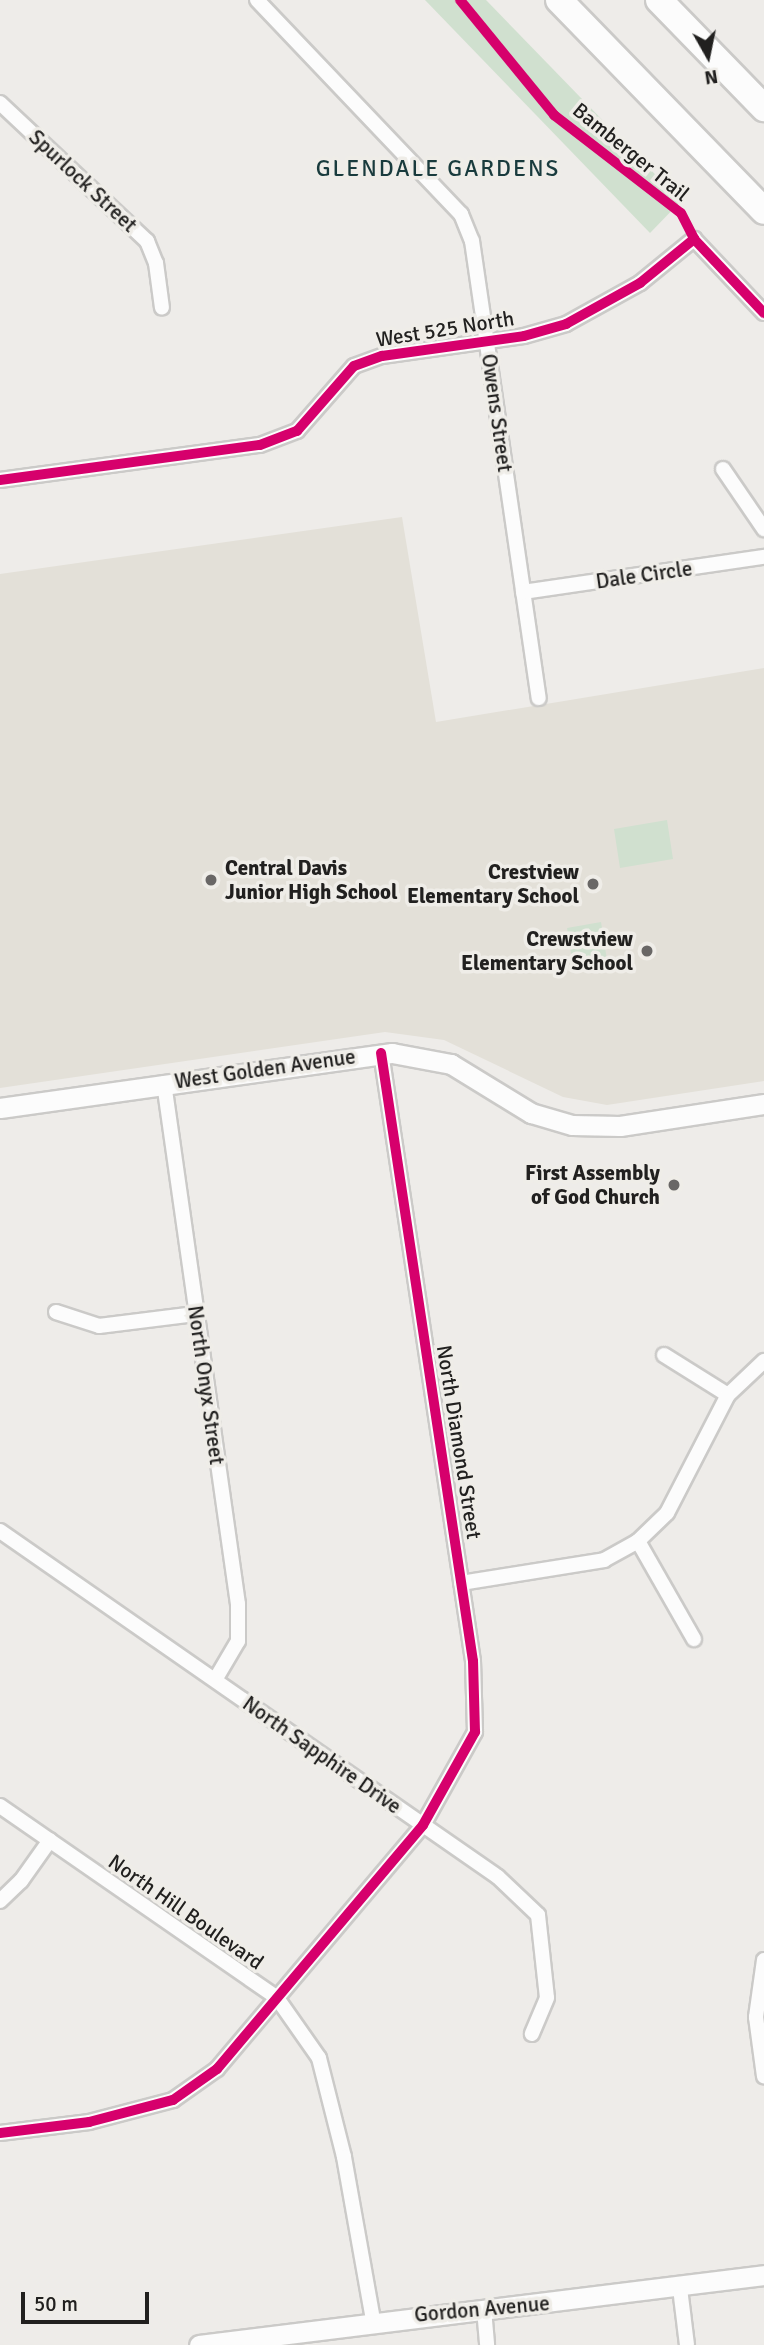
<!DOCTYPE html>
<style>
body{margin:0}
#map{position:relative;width:764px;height:2345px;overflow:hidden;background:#eeece9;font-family:Signika,sans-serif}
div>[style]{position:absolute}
.built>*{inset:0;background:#e3e0d8}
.green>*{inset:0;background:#d0e0cf}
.roads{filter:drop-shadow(2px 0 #cbcac8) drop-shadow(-2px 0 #cbcac8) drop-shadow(0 2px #cbcac8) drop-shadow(0 -2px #cbcac8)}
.street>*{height:14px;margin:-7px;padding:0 7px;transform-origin:7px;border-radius:7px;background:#fcfcfc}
.secondary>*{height:19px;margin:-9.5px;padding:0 9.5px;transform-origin:9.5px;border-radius:9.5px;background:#fcfcfc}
.highway>*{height:26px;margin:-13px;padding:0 13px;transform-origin:13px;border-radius:13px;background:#fcfcfc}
.cycleway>*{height:10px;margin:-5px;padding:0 5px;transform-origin:5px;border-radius:5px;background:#d6006c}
.dots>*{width:19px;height:19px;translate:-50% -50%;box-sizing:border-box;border:4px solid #efede8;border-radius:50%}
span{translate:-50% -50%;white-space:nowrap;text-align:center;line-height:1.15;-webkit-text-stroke:7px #efede8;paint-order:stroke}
.street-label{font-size:21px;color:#21201f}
.poi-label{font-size:21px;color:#21201f;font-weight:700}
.left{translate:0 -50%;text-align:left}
.right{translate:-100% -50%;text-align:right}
.neighbourhood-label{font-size:23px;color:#193b3d;letter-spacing:2px}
.north{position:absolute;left:673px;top:21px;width:70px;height:70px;-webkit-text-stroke:5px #efede8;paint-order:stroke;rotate:171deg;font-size:19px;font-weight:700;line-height:28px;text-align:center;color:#21201f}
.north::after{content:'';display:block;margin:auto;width:24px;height:32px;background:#21201f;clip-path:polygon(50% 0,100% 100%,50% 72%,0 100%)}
.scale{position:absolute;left:21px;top:2292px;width:128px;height:32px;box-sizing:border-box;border:4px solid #21201f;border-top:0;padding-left:9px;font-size:21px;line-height:24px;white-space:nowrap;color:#21201f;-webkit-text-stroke:5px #efede8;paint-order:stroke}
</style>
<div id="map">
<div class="built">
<div style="clip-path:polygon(402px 517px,436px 722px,764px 668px,764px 1081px,607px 1105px,563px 1097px,444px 1040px,385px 1032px,0 1088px,0 574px)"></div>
</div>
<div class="green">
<div style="clip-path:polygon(425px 0,486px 0,681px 201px,650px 233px)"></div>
<div style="clip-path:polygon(667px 820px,673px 859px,620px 868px,614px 829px)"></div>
<div style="clip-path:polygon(601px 922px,607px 960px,573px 966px,567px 928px)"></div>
</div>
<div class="roads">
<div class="street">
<div style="left:257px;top:0;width:296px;rotate:46.4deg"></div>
<div style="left:461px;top:214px;width:29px;rotate:68deg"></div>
<div style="left:472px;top:241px;width:462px;rotate:81.7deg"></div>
<div style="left:0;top:103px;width:202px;rotate:43.2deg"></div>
<div style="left:147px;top:241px;width:24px;rotate:68deg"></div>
<div style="left:156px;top:263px;width:45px;rotate:82.4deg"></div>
<div style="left:723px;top:469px;width:73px;rotate:55.7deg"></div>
<div style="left:0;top:480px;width:262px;rotate:-7.7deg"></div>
<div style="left:260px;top:445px;width:40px;rotate:-21deg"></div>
<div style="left:297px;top:431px;width:86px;rotate:-48.8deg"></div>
<div style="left:354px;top:366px;width:30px;rotate:-20deg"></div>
<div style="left:382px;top:356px;width:143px;rotate:-8deg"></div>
<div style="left:524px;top:336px;width:44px;rotate:-15.9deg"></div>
<div style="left:566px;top:324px;width:85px;rotate:-29deg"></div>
<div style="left:640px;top:283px;width:70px;rotate:-39.2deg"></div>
<div style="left:694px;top:239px;width:102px;rotate:46.6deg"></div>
<div style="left:523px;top:592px;width:244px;rotate:-8.3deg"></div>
<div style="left:164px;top:1083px;width:526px;rotate:81.92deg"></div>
<div style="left:238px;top:1604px;width:37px;rotate:90deg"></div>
<div style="left:238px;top:1641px;width:45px;rotate:120.5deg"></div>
<div style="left:56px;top:1312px;width:45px;rotate:18deg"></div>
<div style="left:99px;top:1326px;width:97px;rotate:-7.1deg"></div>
<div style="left:664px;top:1355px;width:75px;rotate:32deg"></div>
<div style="left:0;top:1531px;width:606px;rotate:34.79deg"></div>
<div style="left:498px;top:1877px;width:55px;rotate:43.5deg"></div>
<div style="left:538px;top:1915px;width:83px;rotate:83.8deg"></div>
<div style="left:547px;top:1998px;width:39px;rotate:113deg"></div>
<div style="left:638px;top:1541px;width:113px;rotate:60.3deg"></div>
<div style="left:461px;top:1583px;width:145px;rotate:-9.1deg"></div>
<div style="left:604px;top:1560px;width:39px;rotate:-29deg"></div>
<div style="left:638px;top:1541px;width:40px;rotate:-44deg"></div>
<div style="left:667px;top:1513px;width:133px;rotate:-62.7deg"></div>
<div style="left:728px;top:1395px;width:50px;rotate:-43.4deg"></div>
<div style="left:0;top:1806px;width:337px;rotate:34.7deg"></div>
<div style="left:277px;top:1998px;width:73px;rotate:55deg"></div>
<div style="left:319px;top:2058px;width:102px;rotate:75.8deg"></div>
<div style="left:344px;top:2157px;width:166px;rotate:79.9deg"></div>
<div style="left:0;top:1901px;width:29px;rotate:-44deg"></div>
<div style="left:21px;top:1881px;width:50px;rotate:-54.7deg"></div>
<div style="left:764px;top:1960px;width:58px;rotate:98deg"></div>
<div style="left:756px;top:2017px;width:60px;rotate:82.3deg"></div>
<div style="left:0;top:2133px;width:90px;rotate:-7deg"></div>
<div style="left:89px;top:2122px;width:87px;rotate:-14.7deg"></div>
<div style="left:173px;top:2100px;width:54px;rotate:-35.2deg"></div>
<div style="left:217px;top:2069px;width:319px;rotate:-49.8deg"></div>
<div style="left:423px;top:1825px;width:107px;rotate:-60.8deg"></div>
<div style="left:475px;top:1732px;width:71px;rotate:-91.6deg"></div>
<div style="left:473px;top:1661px;width:615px;rotate:-98.6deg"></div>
<div style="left:680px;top:2288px;width:57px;rotate:83deg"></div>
<div style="left:484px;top:2309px;width:36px;rotate:85deg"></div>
</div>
<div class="secondary">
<div style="left:0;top:1108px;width:396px;rotate:-8deg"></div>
<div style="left:392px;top:1053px;width:60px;rotate:10.6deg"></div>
<div style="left:451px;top:1064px;width:94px;rotate:31.5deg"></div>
<div style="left:531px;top:1113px;width:43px;rotate:16.3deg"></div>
<div style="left:572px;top:1125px;width:48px;rotate:1.2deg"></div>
<div style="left:620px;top:1126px;width:146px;rotate:-8.7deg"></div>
<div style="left:199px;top:2345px;width:569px;rotate:-7.06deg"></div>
</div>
<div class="highway">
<div style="left:559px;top:0;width:294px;rotate:45.8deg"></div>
<div style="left:659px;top:0;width:151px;rotate:45.8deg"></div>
</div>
</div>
<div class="cycleway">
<div style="left:460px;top:0;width:149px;rotate:50.7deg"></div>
<div style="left:554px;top:115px;width:160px;rotate:37.7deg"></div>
<div style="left:681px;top:213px;width:29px;rotate:63deg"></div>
<div style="left:694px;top:239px;width:102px;rotate:46.6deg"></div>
<div style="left:0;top:480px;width:262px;rotate:-7.7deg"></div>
<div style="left:260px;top:445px;width:40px;rotate:-21deg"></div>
<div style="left:297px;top:431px;width:86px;rotate:-48.8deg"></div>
<div style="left:354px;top:366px;width:30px;rotate:-20deg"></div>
<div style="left:382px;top:356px;width:143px;rotate:-8deg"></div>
<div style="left:524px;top:336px;width:44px;rotate:-15.9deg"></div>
<div style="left:566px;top:324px;width:85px;rotate:-29deg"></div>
<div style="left:640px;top:283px;width:70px;rotate:-39.2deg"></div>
<div style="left:0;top:2133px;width:90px;rotate:-7deg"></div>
<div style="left:89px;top:2122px;width:87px;rotate:-14.7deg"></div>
<div style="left:173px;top:2100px;width:54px;rotate:-35.2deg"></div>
<div style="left:217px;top:2069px;width:319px;rotate:-49.8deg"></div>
<div style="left:423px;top:1825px;width:107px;rotate:-60.8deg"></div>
<div style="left:475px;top:1732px;width:71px;rotate:-91.6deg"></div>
<div style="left:473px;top:1661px;width:615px;rotate:-98.6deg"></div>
</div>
<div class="dots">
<div style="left:211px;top:880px;background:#696766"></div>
<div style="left:593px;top:884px;background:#696766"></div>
<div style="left:647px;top:951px;background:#696766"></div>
<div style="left:674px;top:1185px;background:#696766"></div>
</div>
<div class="street-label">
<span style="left:631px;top:152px;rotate:39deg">Bamberger Trail</span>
<span style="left:83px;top:181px;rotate:43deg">Spurlock Street</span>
<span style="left:445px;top:329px;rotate:-9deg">West 525 North</span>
<span style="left:497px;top:413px;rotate:82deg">Owens Street</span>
<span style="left:644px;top:575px;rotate:-8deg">Dale Circle</span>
<span style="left:265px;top:1069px;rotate:-8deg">West Golden Avenue</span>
<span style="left:206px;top:1385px;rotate:82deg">North Onyx Street</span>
<span style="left:459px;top:1442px;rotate:81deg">North Diamond Street</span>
<span style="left:322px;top:1755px;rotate:35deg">North Sapphire Drive</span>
<span style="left:186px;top:1912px;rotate:35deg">North Hill Boulevard</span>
<span style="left:482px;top:2309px;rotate:-5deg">Gordon Avenue</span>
</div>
<div class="poi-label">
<span class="left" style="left:225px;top:880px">Central Davis<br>Junior High School</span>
<span class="right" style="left:579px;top:884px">Crestview<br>Elementary School</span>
<span class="right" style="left:633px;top:951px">Crewstview<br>Elementary School</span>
<span class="right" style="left:660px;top:1185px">First Assembly<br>of God Church</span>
</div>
<div class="neighbourhood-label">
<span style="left:438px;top:169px">GLENDALE GARDENS</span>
</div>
<div class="north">N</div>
<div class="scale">50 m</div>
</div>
